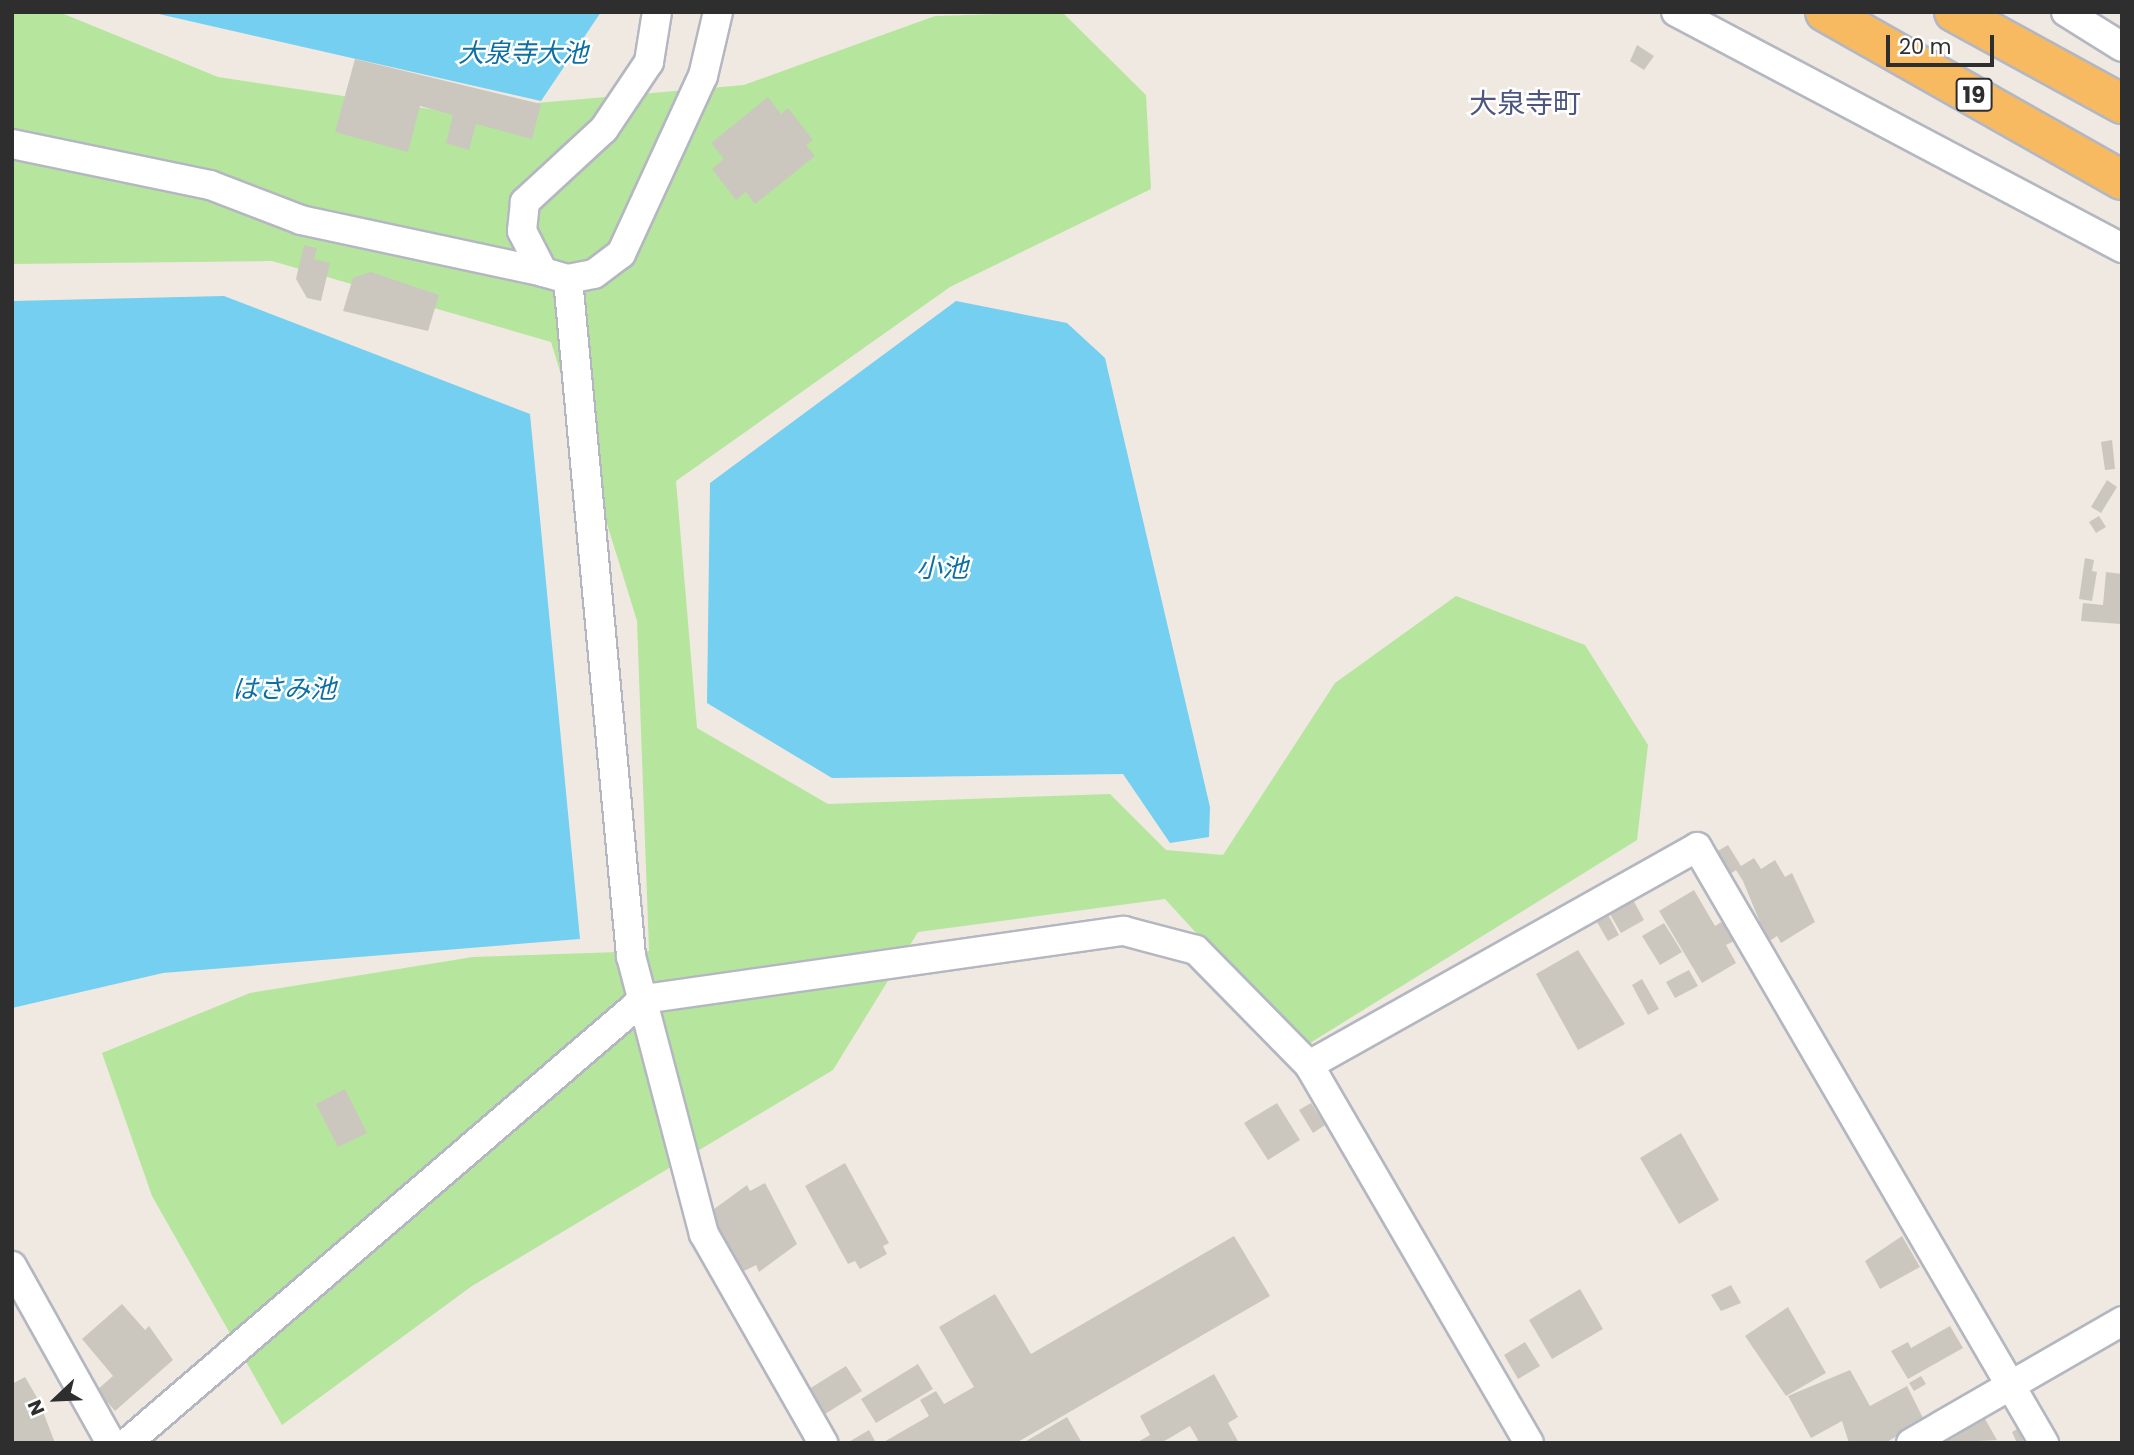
<!DOCTYPE html>
<meta charset="utf-8">
<style>
body{margin:0}
#map{position:relative;width:2134px;height:1455px;overflow:hidden;background:#efe9e1;font-family:Poppins,"Noto Sans JP",sans-serif}
div>[style]{position:absolute}
.green>*{inset:0;background:#b6e59e}
.water>*{inset:0;background:#75cff0}
.building>*{inset:0;background:#cbc7bf}
.roads{filter:drop-shadow(2px 0 #b4b7c1) drop-shadow(-2px 0 #b4b7c1) drop-shadow(0 2px #b4b7c1) drop-shadow(0 -2px #b4b7c1)}
.minor>*{height:28px;margin:-14px;padding:0 14px;transform-origin:14px;border-radius:14px;background:#fff}
.trunk>*{height:38px;margin:-19px;padding:0 19px;transform-origin:19px;border-radius:19px;background:#f8ba60}
span{translate:-50% -50%;white-space:nowrap;text-align:center;line-height:1.15;-webkit-text-stroke:5px #fff;paint-order:stroke}
.shield-label span{padding:2px 5px;background:#fff;border:2px solid;border-radius:5px;-webkit-text-stroke-width:0}
.shield-label{font-size:23px;color:#2e2e2e;font-weight:700}
.water-label{font-size:26px;color:#0d6fa3;font-style:italic}
.quarter-label{font-size:28px;color:#4d5680}
.frame{position:absolute;inset:0;border:14px solid #2e2e2e;pointer-events:none}
.north{position:absolute;left:21px;top:1364px;width:70px;height:70px;-webkit-text-stroke:5px #fff;paint-order:stroke;rotate:247deg;font-size:19px;font-weight:700;line-height:28px;text-align:center;color:#2e2e2e}
.north::after{content:'';display:block;margin:auto;width:24px;height:32px;background:#2e2e2e;clip-path:polygon(50% 0,100% 100%,50% 72%,0 100%)}
.scale{position:absolute;left:1886px;top:35px;width:108px;height:32px;box-sizing:border-box;border:4px solid #2e2e2e;border-top:0;padding-left:9px;font-size:21px;line-height:24px;white-space:nowrap;color:#2e2e2e;-webkit-text-stroke:5px #fff;paint-order:stroke}
</style>
<div id="map">
<div class="green">
<div style="clip-path:polygon(12px 12px,59px 12px,218px 77px,443px 111px,744px 85px,935px 16px,1062px 12px,1146px 95px,1151px 189px,950px 287px,676px 481px,697px 728px,828px 804px,1110px 794px,1166px 850px,1223px 855px,1335px 683px,1456px 596px,1585px 645px,1648px 745px,1637px 840px,1302px 1048px,1165px 899px,918px 932px,833px 1070px,472px 1286px,282px 1425px,152px 1196px,102px 1053px,250px 993px,473px 957px,649px 951px,637px 621px,551px 342px,272px 261px,12px 264px)"></div>
</div>
<div class="water">
<div style="clip-path:polygon(150px 12px,601px 12px,541px 101px)"></div>
<div style="clip-path:polygon(224px 296px,530px 414px,580px 939px,163px 973px,12px 1008px,12px 301px)"></div>
<div style="clip-path:polygon(956px 301px,1067px 323px,1105px 358px,1210px 807px,1209px 837px,1170px 843px,1123px 774px,832px 778px,707px 703px,710px 483px)"></div>
</div>
<div class="building">
<div style="clip-path:polygon(1637px 45px,1654px 56px,1644px 70px,1630px 61px)"></div>
<div style="clip-path:polygon(355px 59px,541px 104px,532px 139px,476px 124px,469px 150px,446px 143px,453px 115px,420px 106px,408px 152px,335px 132px)"></div>
<div style="clip-path:polygon(768px 97px,781px 114px,788px 108px,813px 140px,806px 145px,815px 156px,755px 204px,746px 192px,736px 200px,712px 169px,724px 159px,711px 143px)"></div>
<div style="clip-path:polygon(304px 245px,317px 248px,314px 259px,330px 263px,321px 301px,307px 298px,296px 279px)"></div>
<div style="clip-path:polygon(371px 272px,439px 295px,428px 331px,343px 311px,353px 278px)"></div>
<div style="clip-path:polygon(2112px 440px,2115px 469px,2105px 470px,2101px 442px)"></div>
<div style="clip-path:polygon(2107px 480px,2117px 487px,2101px 513px,2091px 507px)"></div>
<div style="clip-path:polygon(2099px 516px,2106px 527px,2096px 533px,2089px 522px)"></div>
<div style="clip-path:polygon(2085px 558px,2094px 560px,2092px 571px,2097px 572px,2092px 601px,2079px 599px)"></div>
<div style="clip-path:polygon(2106px 572px,2122px 574px,2120px 624px,2081px 621px,2083px 603px,2103px 605px)"></div>
<div style="clip-path:polygon(1728px 845px,1741px 866px,1754px 858px,1761px 869px,1775px 860px,1785px 877px,1792px 873px,1815px 922px,1781px 943px,1777px 936px,1768px 942px,1743px 881px,1736px 870px,1729px 875px,1714px 853px)"></div>
<div style="clip-path:polygon(1694px 890px,1715px 926px,1723px 921px,1734px 941px,1726px 945px,1736px 963px,1702px 983px,1659px 911px)"></div>
<div style="clip-path:polygon(1631px 896px,1644px 920px,1621px 933px,1607px 909px)"></div>
<div style="clip-path:polygon(1606px 911px,1619px 935px,1608px 941px,1594px 917px)"></div>
<div style="clip-path:polygon(1664px 923px,1682px 952px,1660px 965px,1642px 936px)"></div>
<div style="clip-path:polygon(1578px 950px,1625px 1024px,1578px 1050px,1536px 974px)"></div>
<div style="clip-path:polygon(1689px 970px,1698px 986px,1675px 998px,1666px 982px)"></div>
<div style="clip-path:polygon(1642px 979px,1659px 1009px,1648px 1015px,1632px 985px)"></div>
<div style="clip-path:polygon(345px 1089px,367px 1133px,338px 1147px,316px 1104px)"></div>
<div style="clip-path:polygon(1277px 1103px,1300px 1140px,1268px 1160px,1244px 1123px)"></div>
<div style="clip-path:polygon(1311px 1103px,1325px 1125px,1313px 1133px,1299px 1110px)"></div>
<div style="clip-path:polygon(1681px 1133px,1719px 1200px,1679px 1224px,1640px 1158px)"></div>
<div style="clip-path:polygon(845px 1163px,889px 1243px,883px 1246px,887px 1254px,860px 1269px,855px 1261px,848px 1264px,805px 1186px)"></div>
<div style="clip-path:polygon(765px 1183px,797px 1244px,759px 1272px,756px 1265px,742px 1272px,710px 1212px,747px 1185px,750px 1191px)"></div>
<div style="clip-path:polygon(1234px 1236px,1270px 1296px,1016px 1443px,882px 1443px,929px 1416px,920px 1400px,936px 1391px,944px 1404px,974px 1387px,939px 1327px,995px 1294px,1031px 1354px)"></div>
<div style="clip-path:polygon(1902px 1236px,1920px 1267px,1880px 1289px,1865px 1261px)"></div>
<div style="clip-path:polygon(1731px 1285px,1741px 1303px,1721px 1311px,1711px 1295px)"></div>
<div style="clip-path:polygon(1580px 1289px,1603px 1329px,1552px 1359px,1529px 1320px)"></div>
<div style="clip-path:polygon(122px 1304px,145px 1330px,149px 1326px,173px 1360px,115px 1411px,97px 1390px,113px 1376px,82px 1339px)"></div>
<div style="clip-path:polygon(1788px 1307px,1826px 1373px,1786px 1396px,1745px 1336px)"></div>
<div style="clip-path:polygon(1950px 1326px,1963px 1348px,1908px 1379px,1891px 1351px,1908px 1342px,1911px 1348px)"></div>
<div style="clip-path:polygon(1525px 1342px,1540px 1366px,1518px 1379px,1504px 1355px)"></div>
<div style="clip-path:polygon(918px 1364px,933px 1389px,876px 1423px,861px 1399px)"></div>
<div style="clip-path:polygon(846px 1366px,862px 1391px,825px 1414px,809px 1389px)"></div>
<div style="clip-path:polygon(1850px 1370px,1870px 1406px,1907px 1386px,1924px 1420px,1885px 1443px,1849px 1443px,1842px 1421px,1811px 1438px,1788px 1396px)"></div>
<div style="clip-path:polygon(1214px 1374px,1238px 1417px,1228px 1423px,1239px 1443px,1193px 1443px,1198px 1440px,1190px 1426px,1161px 1443px,1136px 1443px,1150px 1435px,1140px 1416px)"></div>
<div style="clip-path:polygon(1921px 1376px,1926px 1384px,1914px 1391px,1909px 1383px)"></div>
<div style="clip-path:polygon(25px 1377px,39px 1401px,55px 1443px,12px 1443px,12px 1384px)"></div>
<div style="clip-path:polygon(1067px 1417px,1082px 1443px,1023px 1443px)"></div>
<div style="clip-path:polygon(1985px 1419px,1997px 1440px,1944px 1443px)"></div>
<div style="clip-path:polygon(2021px 1427px,2028px 1438px,2017px 1443px,2012px 1432px)"></div>
<div style="clip-path:polygon(869px 1430px,876px 1443px,847px 1443px)"></div>
</div>
<div class="roads">
<div class="minor">
<div style="left:657px;top:12px;width:51px;rotate:99.1deg"></div>
<div style="left:649px;top:62px;width:81px;rotate:123.9deg"></div>
<div style="left:604px;top:129px;width:108px;rotate:137.3deg"></div>
<div style="left:525px;top:202px;width:29px;rotate:96deg"></div>
<div style="left:522px;top:231px;width:46px;rotate:62.9deg"></div>
<div style="left:543px;top:272px;width:26px;rotate:16deg"></div>
<div style="left:568px;top:279px;width:26px;rotate:-11deg"></div>
<div style="left:594px;top:274px;width:34px;rotate:-37deg"></div>
<div style="left:621px;top:254px;width:196px;rotate:-65.3deg"></div>
<div style="left:703px;top:76px;width:66px;rotate:-76.8deg"></div>
<div style="left:1676px;top:12px;width:505px;rotate:27.89deg"></div>
<div style="left:2066px;top:12px;width:66px;rotate:32deg"></div>
<div style="left:12px;top:144px;width:202px;rotate:11.7deg"></div>
<div style="left:210px;top:185px;width:97px;rotate:21deg"></div>
<div style="left:301px;top:220px;width:248px;rotate:12.1deg"></div>
<div style="left:568px;top:279px;width:680px;rotate:84.68deg"></div>
<div style="left:631px;top:956px;width:287px;rotate:75.3deg"></div>
<div style="left:704px;top:1234px;width:241px;rotate:60.3deg"></div>
<div style="left:1309px;top:1065px;width:445px;rotate:-29.3deg"></div>
<div style="left:1697px;top:847px;width:690px;rotate:59.79deg"></div>
<div style="left:12px;top:1266px;width:203px;rotate:60.8deg"></div>
<div style="left:127px;top:1443px;width:681px;rotate:-40.66deg"></div>
<div style="left:644px;top:999px;width:485px;rotate:-8.1deg"></div>
<div style="left:1124px;top:931px;width:74px;rotate:14.8deg"></div>
<div style="left:1196px;top:950px;width:161px;rotate:45.5deg"></div>
<div style="left:1309px;top:1065px;width:437px;rotate:59.8deg"></div>
<div style="left:1911px;top:1443px;width:244px;rotate:-30deg"></div>
</div>
<div class="trunk">
<div style="left:1825px;top:12px;width:341px;rotate:29.5deg"></div>
<div style="left:1954px;top:12px;width:192px;rotate:28.7deg"></div>
</div>
</div>
<div class="shield-label">
<span style="left:1974px;top:95px">19</span>
</div>
<div class="water-label">
<span style="left:523px;top:54px">大泉寺大池</span>
<span style="left:942px;top:569px">小池</span>
<span style="left:284px;top:690px">はさみ池</span>
</div>
<div class="quarter-label">
<span style="left:1525px;top:104px">大泉寺町</span>
</div>
<div class="frame"></div>
<div class="north">N</div>
<div class="scale">20 m</div>
</div>
